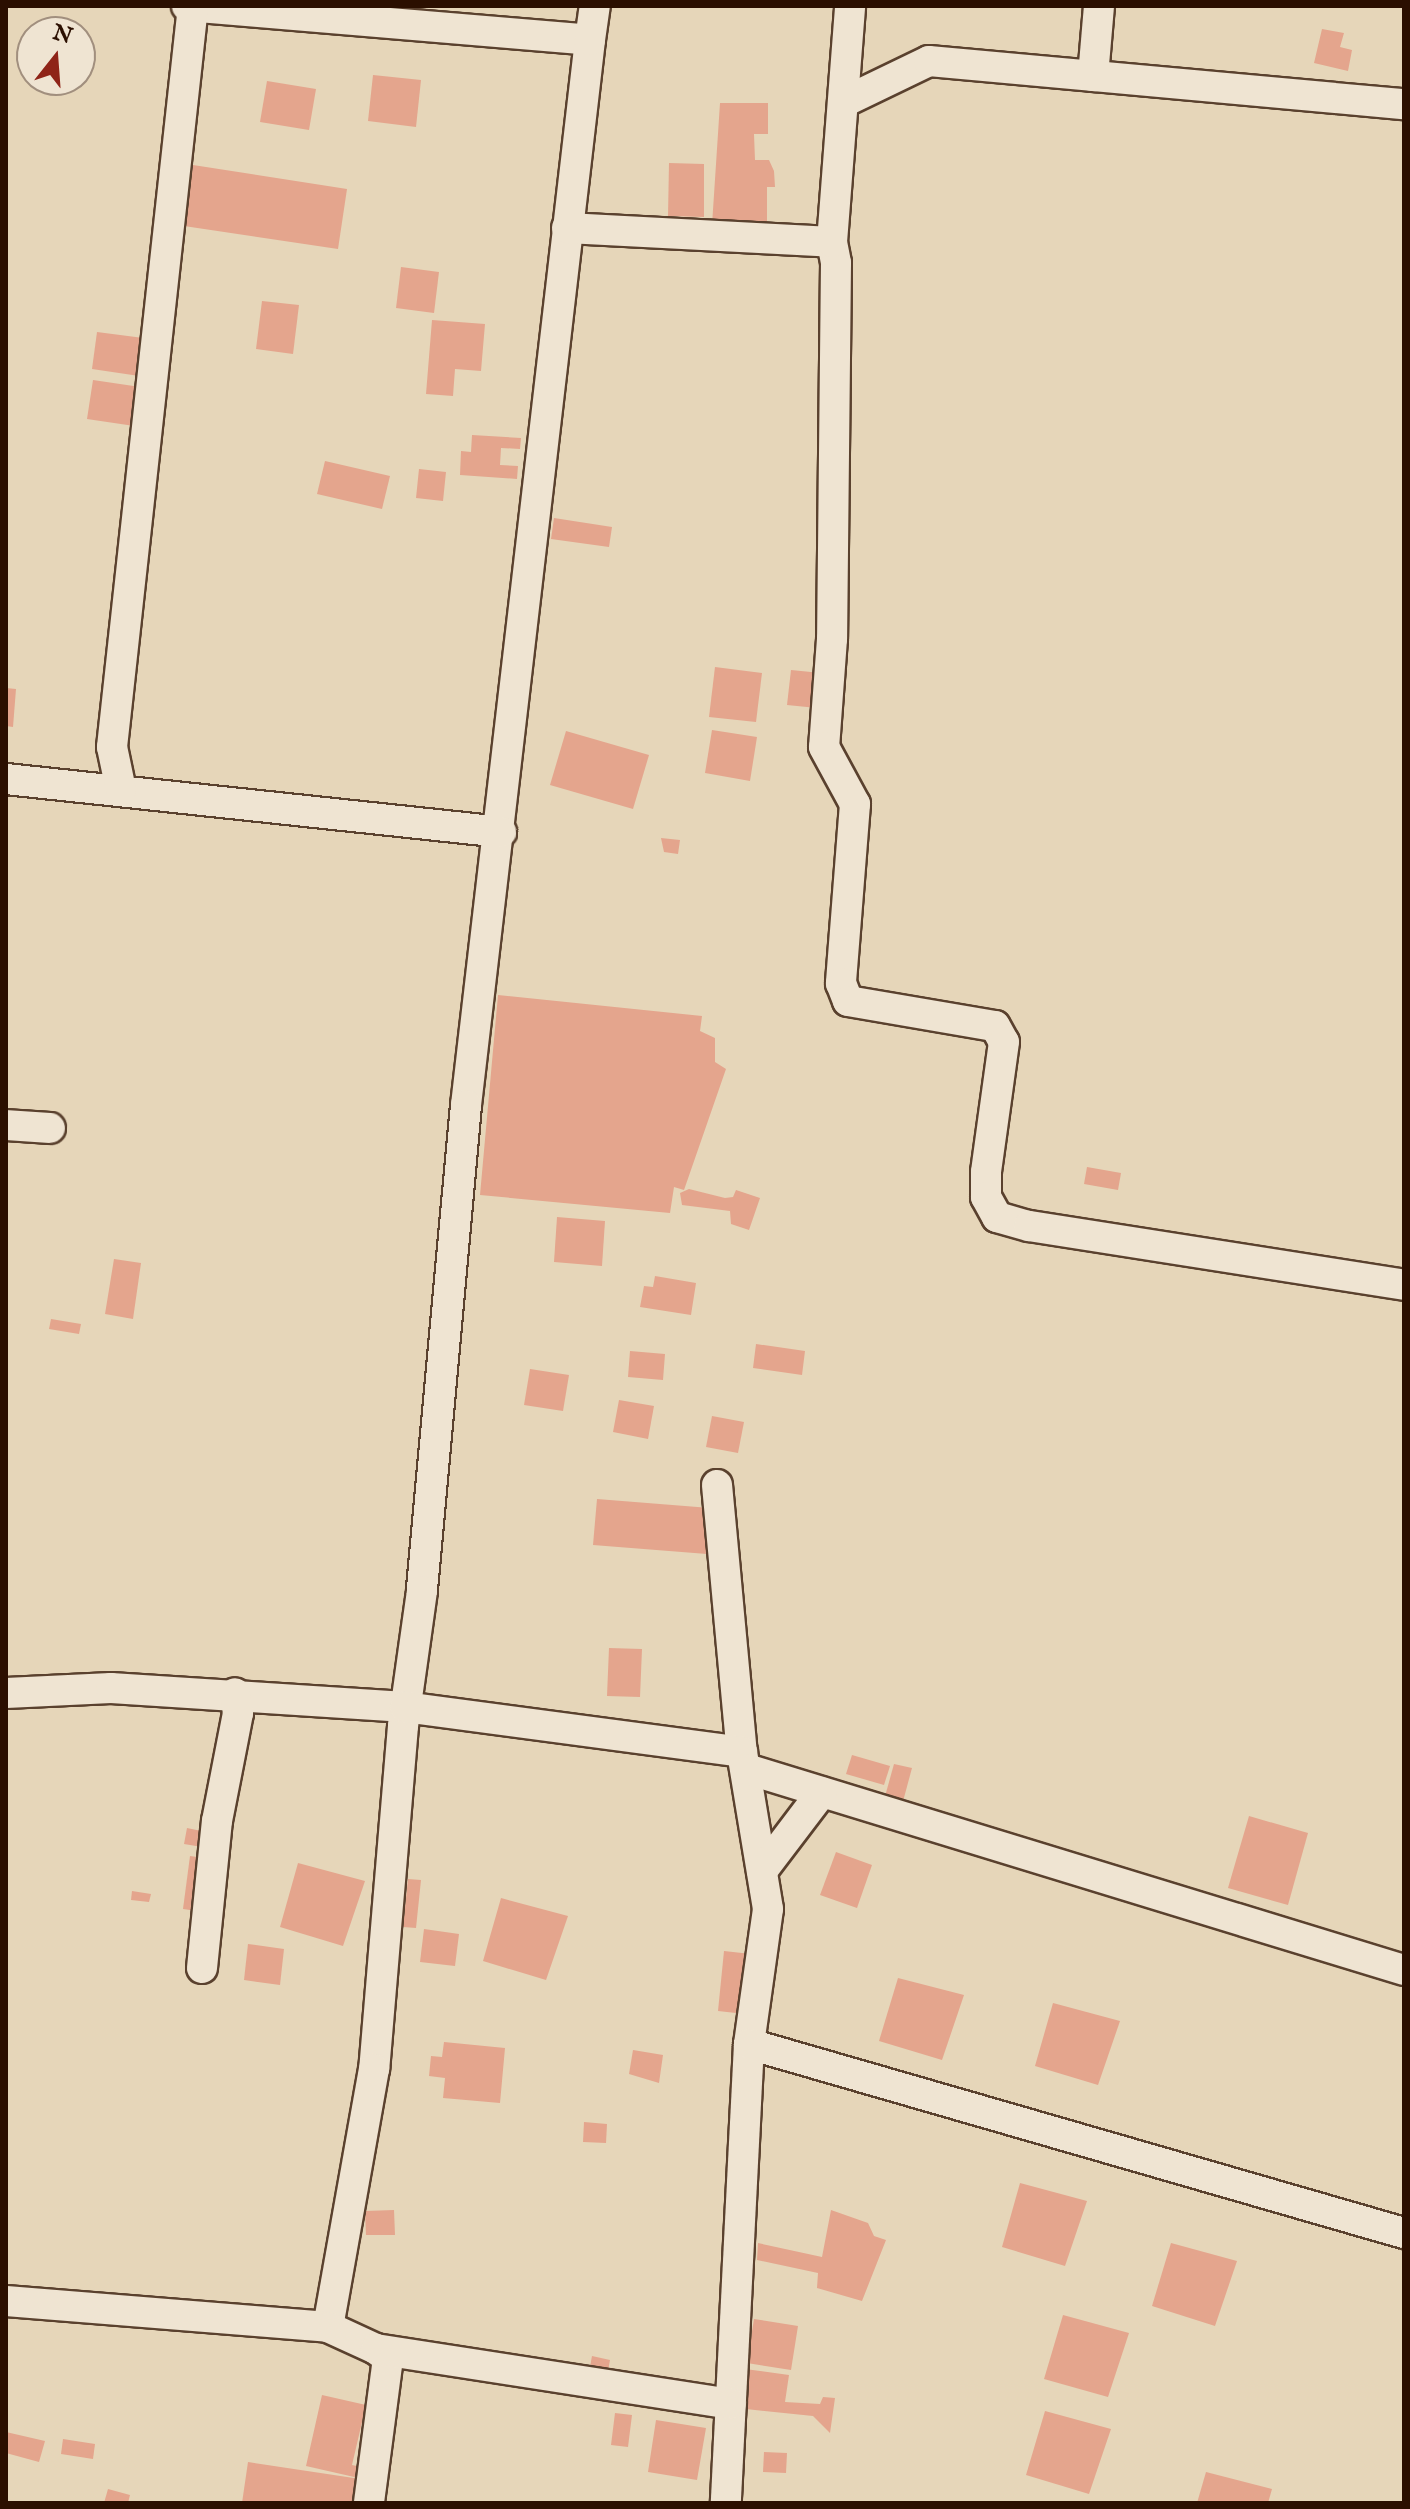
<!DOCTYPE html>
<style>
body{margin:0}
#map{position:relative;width:1410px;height:2509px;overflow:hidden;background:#e6d6b9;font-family:"IM FELL English",serif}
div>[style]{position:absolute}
.building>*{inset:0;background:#e4a58d}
.roads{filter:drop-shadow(2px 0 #5a412e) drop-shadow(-2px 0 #5a412e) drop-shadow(0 2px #5a412e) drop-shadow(0 -2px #5a412e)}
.minor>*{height:30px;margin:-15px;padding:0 15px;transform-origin:15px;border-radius:15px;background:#efe4d2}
span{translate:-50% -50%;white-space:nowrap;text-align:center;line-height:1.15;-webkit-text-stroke:6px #efe4d2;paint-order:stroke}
.frame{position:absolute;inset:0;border:8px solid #2b0f00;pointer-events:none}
.north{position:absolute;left:16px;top:16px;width:80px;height:80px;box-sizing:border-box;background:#efe4d2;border:2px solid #a18f7e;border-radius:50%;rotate:17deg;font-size:22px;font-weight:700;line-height:32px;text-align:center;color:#2b0f00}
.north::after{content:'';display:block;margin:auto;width:28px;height:36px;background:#8f2418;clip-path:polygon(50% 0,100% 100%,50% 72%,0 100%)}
</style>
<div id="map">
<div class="building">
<div style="clip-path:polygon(1322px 29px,1344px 33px,1340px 47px,1352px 50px,1348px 71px,1314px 63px)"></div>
<div style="clip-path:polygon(373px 75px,421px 80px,416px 127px,368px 121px)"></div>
<div style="clip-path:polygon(267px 81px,316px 89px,309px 130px,260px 122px)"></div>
<div style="clip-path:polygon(720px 103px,768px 103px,768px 134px,754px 134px,755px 160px,769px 160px,774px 171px,775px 187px,767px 187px,767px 225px,712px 225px)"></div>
<div style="clip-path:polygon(669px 163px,704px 164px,704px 217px,668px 216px)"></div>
<div style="clip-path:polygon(193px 165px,347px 189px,338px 249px,184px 226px)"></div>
<div style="clip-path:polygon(401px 267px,439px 272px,434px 313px,396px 308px)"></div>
<div style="clip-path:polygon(262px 301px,299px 305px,293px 354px,256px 349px)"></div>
<div style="clip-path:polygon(432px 320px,485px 324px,481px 371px,455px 369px,453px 396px,426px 394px)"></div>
<div style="clip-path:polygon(97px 332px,151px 339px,146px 377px,92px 369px)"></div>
<div style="clip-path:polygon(93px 380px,147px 388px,141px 427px,87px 419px)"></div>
<div style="clip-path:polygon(472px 435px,521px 438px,520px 449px,501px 448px,500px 465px,518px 466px,517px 479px,460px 475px,461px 451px,471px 452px)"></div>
<div style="clip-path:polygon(325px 461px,390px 476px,382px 509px,317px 494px)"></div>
<div style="clip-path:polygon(419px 469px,446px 472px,443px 501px,416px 498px)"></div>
<div style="clip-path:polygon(554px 518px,612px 527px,609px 547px,551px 539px)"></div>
<div style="clip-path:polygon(715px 667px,762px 673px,756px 722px,709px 717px)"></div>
<div style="clip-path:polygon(791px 670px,821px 673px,817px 708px,787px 705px)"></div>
<div style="clip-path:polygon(6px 688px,16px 689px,13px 727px,6px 726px)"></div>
<div style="clip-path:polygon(712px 730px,757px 737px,750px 781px,705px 773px)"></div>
<div style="clip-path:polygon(566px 731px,649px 755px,633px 809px,550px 785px)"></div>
<div style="clip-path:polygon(661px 838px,680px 840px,678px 854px,664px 852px)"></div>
<div style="clip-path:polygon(498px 995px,702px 1016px,700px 1031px,715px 1038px,715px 1062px,726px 1069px,684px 1190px,674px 1187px,670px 1213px,480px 1195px)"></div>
<div style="clip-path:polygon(1087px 1167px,1121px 1173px,1118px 1190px,1084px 1184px)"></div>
<div style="clip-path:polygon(689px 1189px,725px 1198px,733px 1197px,736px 1190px,760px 1198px,749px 1230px,731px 1224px,730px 1211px,682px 1205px,680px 1193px)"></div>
<div style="clip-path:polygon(557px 1217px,605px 1221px,602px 1266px,554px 1262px)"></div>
<div style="clip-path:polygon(114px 1259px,141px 1263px,133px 1319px,105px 1314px)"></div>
<div style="clip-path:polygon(655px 1276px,696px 1283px,691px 1315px,640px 1307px,644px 1286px,653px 1287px)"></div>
<div style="clip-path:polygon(51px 1319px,81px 1324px,79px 1334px,49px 1329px)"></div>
<div style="clip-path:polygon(756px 1344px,805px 1351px,802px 1375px,753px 1368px)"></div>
<div style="clip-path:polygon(630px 1351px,665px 1354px,663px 1380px,628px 1377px)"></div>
<div style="clip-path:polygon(530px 1369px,569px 1375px,563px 1411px,524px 1405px)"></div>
<div style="clip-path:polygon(619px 1400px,654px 1406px,648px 1439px,613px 1432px)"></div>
<div style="clip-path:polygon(712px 1416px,744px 1422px,738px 1453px,706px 1447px)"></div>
<div style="clip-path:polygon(597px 1499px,710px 1508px,707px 1554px,593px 1545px)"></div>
<div style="clip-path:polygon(609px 1648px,642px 1649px,640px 1697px,607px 1696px)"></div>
<div style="clip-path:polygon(852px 1755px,890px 1766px,884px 1785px,846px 1774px)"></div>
<div style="clip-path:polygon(894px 1764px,912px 1768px,902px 1805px,884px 1800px)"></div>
<div style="clip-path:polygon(1249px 1816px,1308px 1833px,1288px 1905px,1228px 1888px)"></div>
<div style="clip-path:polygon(187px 1828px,211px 1833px,208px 1848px,184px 1844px)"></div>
<div style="clip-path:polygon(836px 1852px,872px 1865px,857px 1908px,820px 1895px)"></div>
<div style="clip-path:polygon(190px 1856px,205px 1858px,197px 1911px,183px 1909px)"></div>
<div style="clip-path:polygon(298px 1863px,365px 1881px,343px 1946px,280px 1927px)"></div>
<div style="clip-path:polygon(408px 1879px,421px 1880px,416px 1928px,403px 1927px)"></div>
<div style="clip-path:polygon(132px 1891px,151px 1894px,149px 1902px,131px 1900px)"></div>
<div style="clip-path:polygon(501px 1898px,568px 1916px,546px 1980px,483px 1961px)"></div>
<div style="clip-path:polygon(424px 1929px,459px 1934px,455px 1966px,420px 1962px)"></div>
<div style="clip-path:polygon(248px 1944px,284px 1949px,280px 1985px,244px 1980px)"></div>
<div style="clip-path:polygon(724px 1951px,751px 1954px,745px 2014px,718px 2011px)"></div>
<div style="clip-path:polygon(898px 1978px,964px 1995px,942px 2060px,879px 2041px)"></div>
<div style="clip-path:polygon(1053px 2003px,1120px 2021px,1098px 2085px,1035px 2066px)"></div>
<div style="clip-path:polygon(444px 2042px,505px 2048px,500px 2103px,443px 2098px,445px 2078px,429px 2076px,431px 2056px,442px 2057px)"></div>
<div style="clip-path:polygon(633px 2050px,663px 2055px,659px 2083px,629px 2074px)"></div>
<div style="clip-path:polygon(584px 2122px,607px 2124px,606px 2143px,583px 2142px)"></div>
<div style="clip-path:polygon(1020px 2183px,1087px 2201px,1065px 2266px,1002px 2247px)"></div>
<div style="clip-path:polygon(394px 2210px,395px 2235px,366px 2235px,365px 2211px)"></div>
<div style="clip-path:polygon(831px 2210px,868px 2223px,874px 2236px,886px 2240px,862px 2301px,817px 2288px,818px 2273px,757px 2260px,758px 2243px,822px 2257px)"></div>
<div style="clip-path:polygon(1171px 2243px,1237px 2261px,1215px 2326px,1152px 2306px)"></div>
<div style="clip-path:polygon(1063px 2315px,1129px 2333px,1108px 2397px,1044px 2379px)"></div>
<div style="clip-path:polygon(754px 2319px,798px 2326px,791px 2370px,747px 2363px)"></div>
<div style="clip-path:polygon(592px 2356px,610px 2360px,608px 2371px,590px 2367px)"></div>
<div style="clip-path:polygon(745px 2369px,789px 2375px,785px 2402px,820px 2404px,823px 2397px,835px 2398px,830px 2433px,813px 2416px,746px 2409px)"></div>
<div style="clip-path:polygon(322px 2395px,366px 2405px,352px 2465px,366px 2468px,363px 2479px,306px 2466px)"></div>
<div style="clip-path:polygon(1045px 2411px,1111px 2429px,1089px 2494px,1026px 2475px)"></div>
<div style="clip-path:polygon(615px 2413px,632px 2415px,628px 2447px,611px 2445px)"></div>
<div style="clip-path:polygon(656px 2420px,706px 2428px,697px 2480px,648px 2472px)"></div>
<div style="clip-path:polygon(6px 2432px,45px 2441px,39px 2462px,6px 2453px)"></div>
<div style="clip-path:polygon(63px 2439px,95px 2444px,93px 2459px,61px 2454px)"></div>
<div style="clip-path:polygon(764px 2452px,787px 2453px,786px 2473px,763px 2472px)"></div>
<div style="clip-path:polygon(248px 2462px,367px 2480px,363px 2503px,242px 2503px)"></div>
<div style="clip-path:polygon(1206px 2472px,1272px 2489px,1268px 2503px,1197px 2503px)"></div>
<div style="clip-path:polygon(108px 2489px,130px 2495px,128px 2503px,104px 2503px)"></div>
</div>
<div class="roads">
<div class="minor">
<div style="left:187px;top:6px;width:404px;rotate:4.8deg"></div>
<div style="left:590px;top:40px;width:1072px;rotate:96.64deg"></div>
<div style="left:466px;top:1105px;width:488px;rotate:95.2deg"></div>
<div style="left:422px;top:1591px;width:136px;rotate:98deg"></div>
<div style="left:403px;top:1726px;width:344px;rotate:94.8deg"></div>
<div style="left:374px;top:2069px;width:262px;rotate:100.1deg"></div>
<div style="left:590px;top:40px;width:34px;rotate:-82deg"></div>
<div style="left:1093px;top:76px;width:70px;rotate:-85.1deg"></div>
<div style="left:846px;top:101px;width:92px;rotate:-25.7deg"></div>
<div style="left:929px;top:61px;width:477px;rotate:5.2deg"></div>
<div style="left:567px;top:228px;width:265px;rotate:3deg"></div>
<div style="left:832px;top:242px;width:21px;rotate:79deg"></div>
<div style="left:836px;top:263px;width:376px;rotate:90.6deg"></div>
<div style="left:832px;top:639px;width:108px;rotate:94.2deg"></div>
<div style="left:824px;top:747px;width:65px;rotate:61.5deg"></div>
<div style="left:855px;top:804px;width:180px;rotate:94.5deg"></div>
<div style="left:841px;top:983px;width:19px;rotate:69deg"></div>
<div style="left:848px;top:1001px;width:149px;rotate:9.7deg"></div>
<div style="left:995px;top:1026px;width:18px;rotate:61deg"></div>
<div style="left:1004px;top:1042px;width:131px;rotate:97.9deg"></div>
<div style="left:986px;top:1172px;width:25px;rotate:90deg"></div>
<div style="left:986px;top:1197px;width:23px;rotate:61deg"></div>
<div style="left:997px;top:1217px;width:33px;rotate:16deg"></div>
<div style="left:1029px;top:1226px;width:380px;rotate:8.9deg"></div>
<div style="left:832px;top:242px;width:237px;rotate:-85.6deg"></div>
<div style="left:6px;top:779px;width:498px;rotate:6.1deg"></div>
<div style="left:121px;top:790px;width:44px;rotate:-101.8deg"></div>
<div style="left:112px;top:747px;width:745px;rotate:-83.76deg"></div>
<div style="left:6px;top:1125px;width:44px;rotate:3.9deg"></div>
<div style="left:717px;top:1485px;width:268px;rotate:84.7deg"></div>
<div style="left:742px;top:1752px;width:159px;rotate:80.6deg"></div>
<div style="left:768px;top:1909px;width:136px;rotate:98deg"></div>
<div style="left:749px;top:2044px;width:460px;rotate:92.9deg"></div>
<div style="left:6px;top:1693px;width:105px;rotate:-2.7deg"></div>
<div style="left:111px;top:1688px;width:295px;rotate:3.7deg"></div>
<div style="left:405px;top:1707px;width:340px;rotate:7.6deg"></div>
<div style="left:747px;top:1769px;width:687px;rotate:17.01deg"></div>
<div style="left:762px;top:1871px;width:99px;rotate:-52.8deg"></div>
<div style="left:202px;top:1968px;width:148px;rotate:-84.2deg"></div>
<div style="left:217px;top:1821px;width:110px;rotate:-79deg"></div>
<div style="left:238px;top:1713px;width:20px;rotate:-99deg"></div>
<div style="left:749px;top:2044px;width:682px;rotate:16.1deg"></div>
<div style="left:6px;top:2301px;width:323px;rotate:4.6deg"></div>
<div style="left:328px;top:2327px;width:53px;rotate:24.6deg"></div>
<div style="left:376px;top:2349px;width:15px;rotate:37deg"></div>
<div style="left:388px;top:2358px;width:146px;rotate:97.5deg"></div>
<div style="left:376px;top:2349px;width:359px;rotate:8.8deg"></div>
</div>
</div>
<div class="frame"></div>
<div class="north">N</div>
</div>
